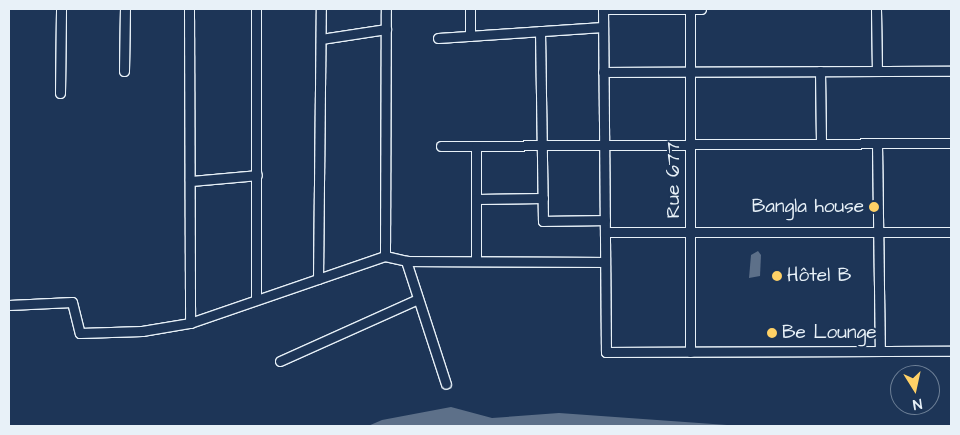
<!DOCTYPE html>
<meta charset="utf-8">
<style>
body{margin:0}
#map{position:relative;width:960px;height:435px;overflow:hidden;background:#1d3557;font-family:"Architects Daughter",sans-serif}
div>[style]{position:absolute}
.water>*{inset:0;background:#5d7089}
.roads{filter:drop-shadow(1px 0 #e8f1f8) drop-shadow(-1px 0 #e8f1f8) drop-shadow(0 1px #e8f1f8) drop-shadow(0 -1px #e8f1f8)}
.minor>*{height:9px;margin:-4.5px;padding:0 4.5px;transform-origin:4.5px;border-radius:4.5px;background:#1d3557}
.dots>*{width:14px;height:14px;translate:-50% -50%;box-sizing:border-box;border:2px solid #1d3557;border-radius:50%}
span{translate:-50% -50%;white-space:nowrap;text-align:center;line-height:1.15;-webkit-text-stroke:4px #1d3557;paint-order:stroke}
.street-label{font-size:19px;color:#e8f1f8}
.poi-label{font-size:19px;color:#e8f1f8}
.right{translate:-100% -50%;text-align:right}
.left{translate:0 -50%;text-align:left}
.frame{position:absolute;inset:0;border:10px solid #e8f1f8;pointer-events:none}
.north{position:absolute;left:890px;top:365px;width:50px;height:50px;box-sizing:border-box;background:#1d3557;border:1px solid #6e8097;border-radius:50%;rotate:170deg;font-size:14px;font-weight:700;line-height:20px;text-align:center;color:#e8f1f8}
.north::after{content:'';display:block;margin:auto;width:18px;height:22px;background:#ffd166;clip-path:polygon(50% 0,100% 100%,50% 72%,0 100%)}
</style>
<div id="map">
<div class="water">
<div style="clip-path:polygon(758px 251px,761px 255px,760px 276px,749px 278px,751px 255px)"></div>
<div style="clip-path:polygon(451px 407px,492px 418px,559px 413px,741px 426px,368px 426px,382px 420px)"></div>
</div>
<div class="roads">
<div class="minor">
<div style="left:189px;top:9px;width:314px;rotate:89.8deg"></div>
<div style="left:603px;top:9px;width:343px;rotate:89.5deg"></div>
<div style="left:606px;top:352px;width:345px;rotate:-0.2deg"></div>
<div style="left:603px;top:9px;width:98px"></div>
<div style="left:690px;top:9px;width:343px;rotate:90deg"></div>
<div style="left:876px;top:9px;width:62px;rotate:89.1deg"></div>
<div style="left:540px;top:31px;width:190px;rotate:89.1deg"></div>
<div style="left:543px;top:221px;width:62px;rotate:-0.9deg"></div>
<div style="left:470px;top:36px;width:27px;rotate:-90deg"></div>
<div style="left:438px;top:38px;width:165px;rotate:-3.8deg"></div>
<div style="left:321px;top:39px;width:66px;rotate:-8.7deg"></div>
<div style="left:124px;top:71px;width:62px;rotate:-89.1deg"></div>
<div style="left:820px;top:71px;width:73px;rotate:89.2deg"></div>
<div style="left:603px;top:72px;width:348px;rotate:-0.2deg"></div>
<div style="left:60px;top:93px;width:84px;rotate:-89.3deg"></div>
<div style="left:877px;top:144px;width:207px;rotate:89.2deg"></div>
<div style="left:441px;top:146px;width:510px;rotate:-0.34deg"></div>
<div style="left:476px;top:146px;width:115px;rotate:90deg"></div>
<div style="left:190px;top:181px;width:67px;rotate:-5.1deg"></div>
<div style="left:477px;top:199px;width:66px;rotate:-0.9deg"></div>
<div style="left:605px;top:232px;width:346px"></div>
<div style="left:385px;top:256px;width:247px;rotate:-89.8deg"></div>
<div style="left:406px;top:261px;width:129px;rotate:72deg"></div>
<div style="left:318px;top:279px;width:270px;rotate:-89.4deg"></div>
<div style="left:256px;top:299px;width:290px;rotate:-90deg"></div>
<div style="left:9px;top:305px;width:63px;rotate:-2.7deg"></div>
<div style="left:72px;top:302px;width:32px;rotate:76deg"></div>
<div style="left:80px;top:333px;width:62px;rotate:-1.8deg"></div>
<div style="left:142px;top:331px;width:49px;rotate:-9.5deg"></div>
<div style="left:190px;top:323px;width:206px;rotate:-19deg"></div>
<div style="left:385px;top:256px;width:22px;rotate:13deg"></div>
<div style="left:406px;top:261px;width:199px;rotate:0.3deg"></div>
<div style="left:280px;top:361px;width:151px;rotate:-24.2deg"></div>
</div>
</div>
<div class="dots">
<div style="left:874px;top:207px;background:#ffd166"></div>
<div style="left:777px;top:276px;background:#ffd166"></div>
<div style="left:772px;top:333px;background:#ffd166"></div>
</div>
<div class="street-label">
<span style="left:674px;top:180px;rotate:-90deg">Rue 677</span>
</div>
<div class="poi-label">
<span class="right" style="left:864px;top:207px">Bangla house</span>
<span class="left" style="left:787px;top:276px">Hôtel B</span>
<span class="left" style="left:782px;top:333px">Be Lounge</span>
</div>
<div class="frame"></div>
<div class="north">N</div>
</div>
